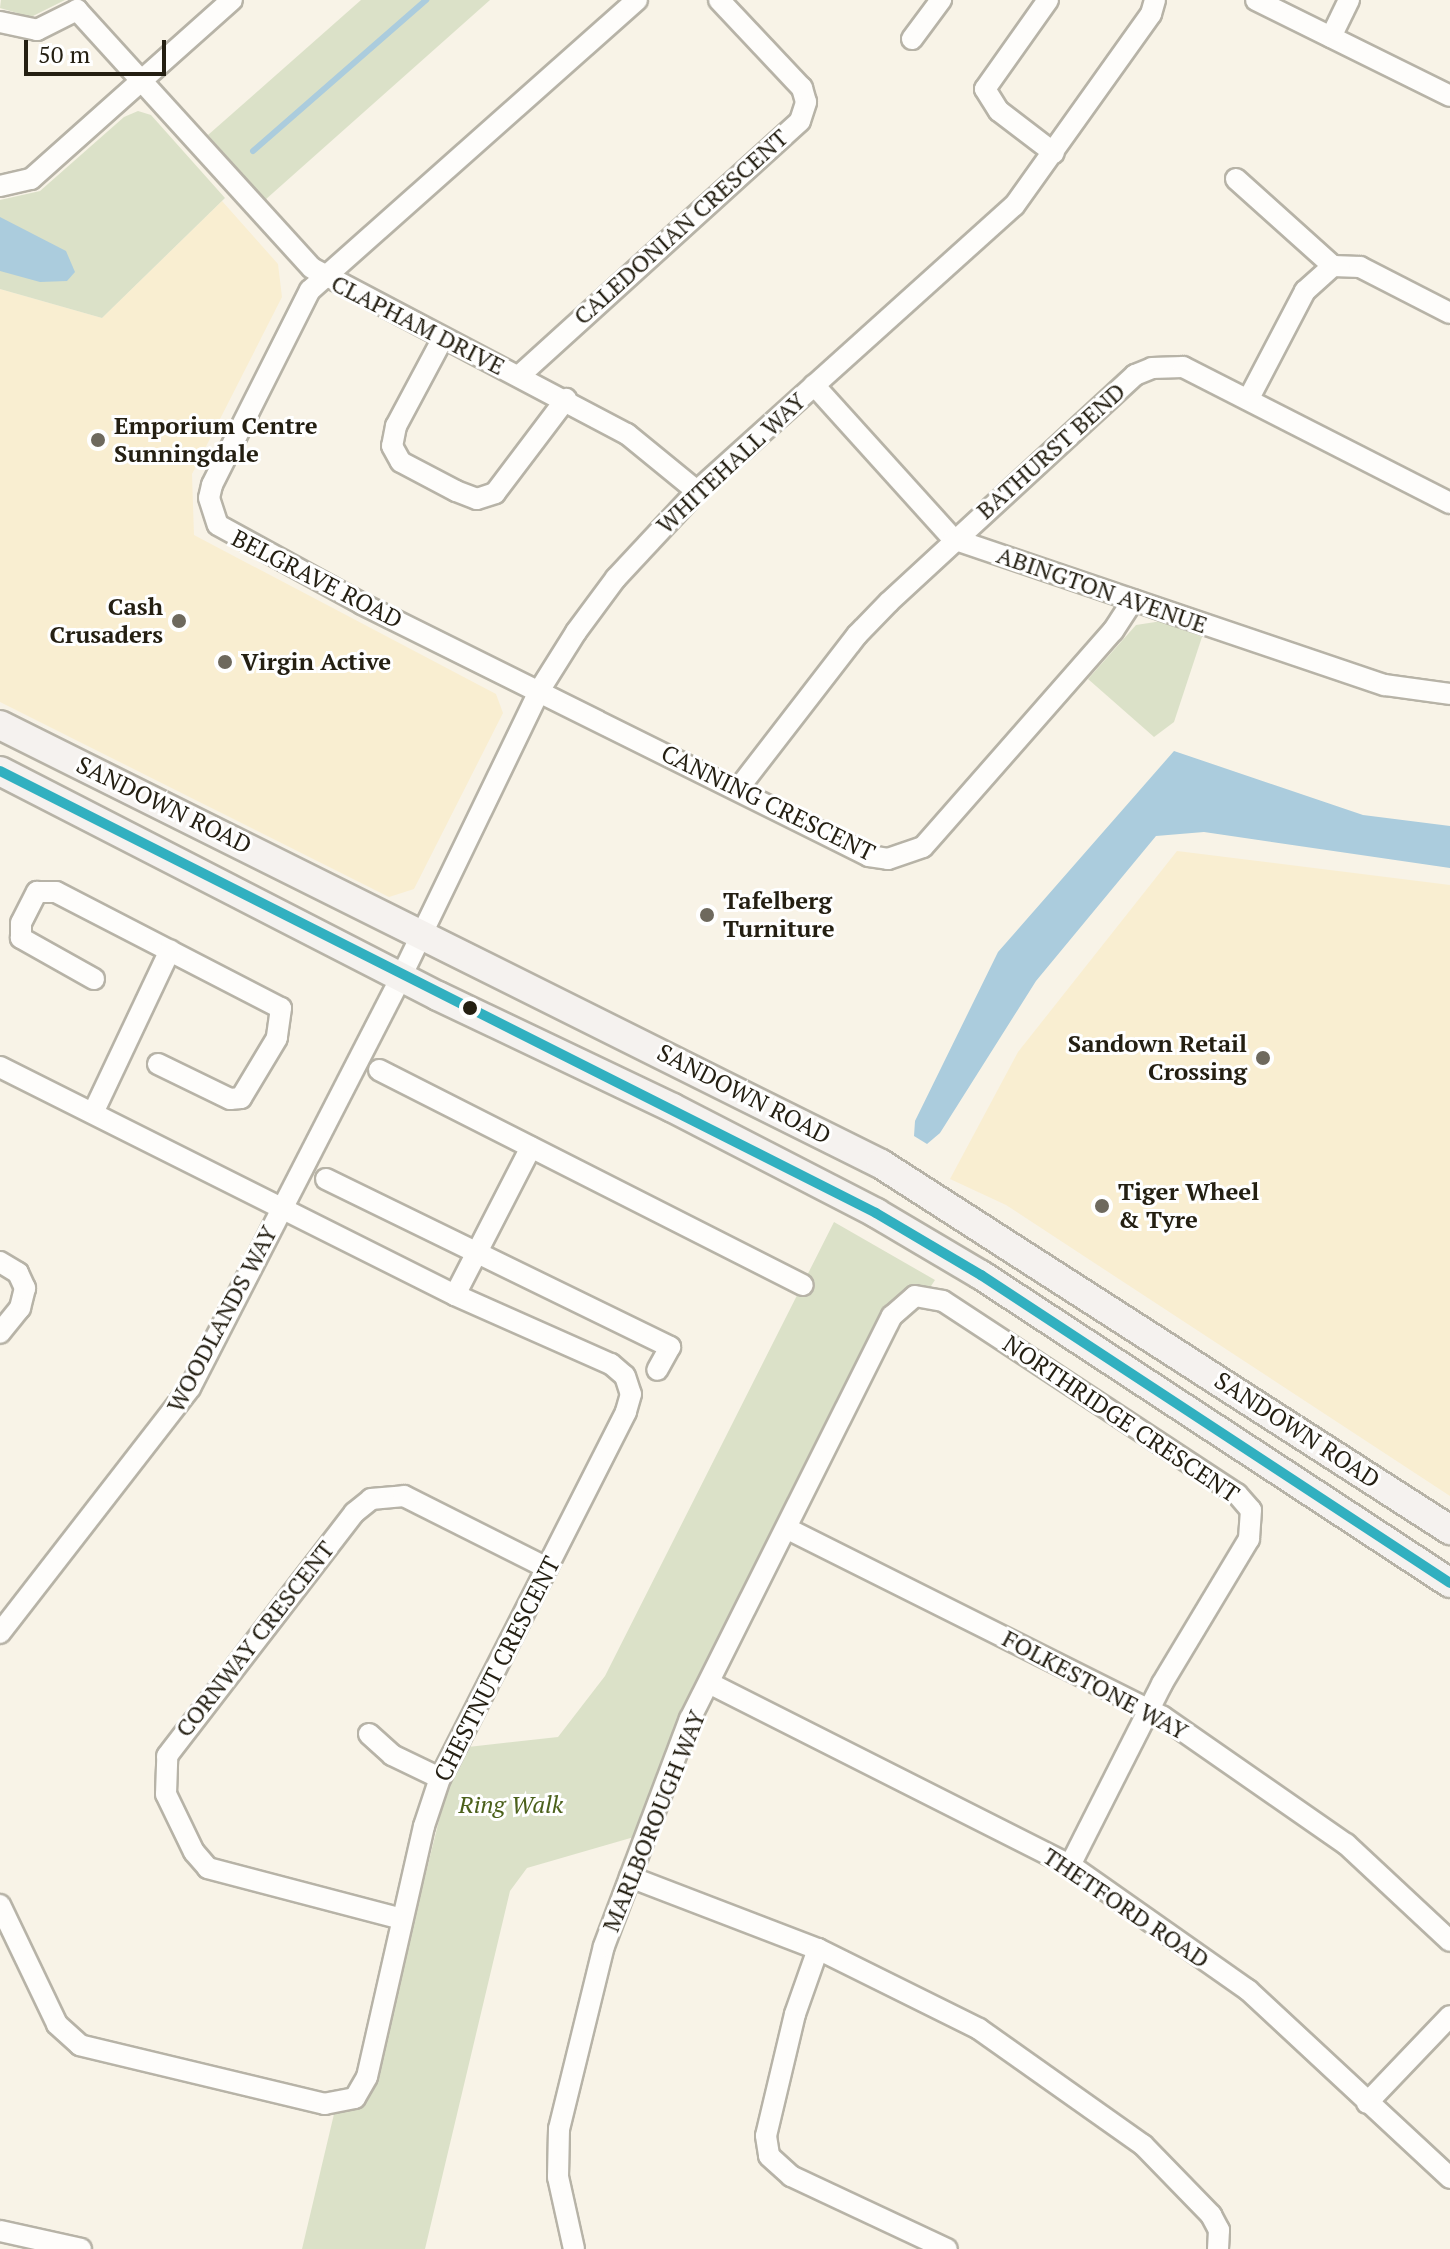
<!DOCTYPE html>
<style>
body{margin:0}
#map{position:relative;width:1450px;height:2249px;overflow:hidden;background:#f8f3e7;font-family:"PT Serif",serif}
div>[style]{position:absolute}
.built>*{inset:0;background:#f9eed1}
.green>*{inset:0;background:#dbe1c8}
.water>*{inset:0;background:#abccdd}
.stream>*{height:6px;margin:-3px;padding:0 3px;transform-origin:3px;border-radius:3px;background:#abccdd}
.roads{filter:drop-shadow(2px 0 #b7b3a7) drop-shadow(-2px 0 #b7b3a7) drop-shadow(0 2px #b7b3a7) drop-shadow(0 -2px #b7b3a7)}
.minor>*{height:20px;margin:-10px;padding:0 10px;transform-origin:10px;border-radius:10px;background:#fefdfb}
.secondary>*{height:28px;margin:-14px;padding:0 14px;transform-origin:14px;border-radius:14px;background:#f5f2ef}
.bus-1>*{height:10px;margin:-5px;padding:0 5px;transform-origin:5px;border-radius:5px;background:#31b0c0}
.dots>*{width:22px;height:22px;translate:-50% -50%;box-sizing:border-box;border:4px solid #fff;border-radius:50%}
span{translate:-50% -50%;white-space:nowrap;text-align:center;line-height:1.15;-webkit-text-stroke:6px #fff;paint-order:stroke}
.street-label{font-size:24px;color:#241f12}
.poi-label{font-size:24px;color:#241f12;font-weight:700}
.left{translate:0 -50%;text-align:left}
.right{translate:-100% -50%;text-align:right}
.park-label{font-size:24px;color:#4b601b;font-style:italic}
.scale{position:absolute;left:24px;top:40px;width:142px;height:36px;box-sizing:border-box;border:4px solid #241f12;border-top:0;padding-left:10px;font-size:24px;line-height:28px;white-space:nowrap;color:#241f12;-webkit-text-stroke:6px #fff;paint-order:stroke}
</style>
<div id="map">
<div class="built">
<div style="clip-path:polygon(222px 201px,278px 264px,282px 297px,192px 474px,194px 535px,496px 694px,503px 713px,414px 889px,389px 897px,0 702px,0 289px,102px 318px)"></div>
<div style="clip-path:polygon(1177px 851px,1450px 885px,1450px 1496px,1006px 1205px,950px 1179px,1018px 1052px)"></div>
</div>
<div class="green">
<div style="clip-path:polygon(1px 0,65px 0,31px 17px,0 8px)"></div>
<div style="clip-path:polygon(361px 0,490px 0,265px 200px,208px 135px)"></div>
<div style="clip-path:polygon(138px 111px,151px 115px,225px 198px,102px 318px,0 289px,0 200px,40px 191px,124px 117px)"></div>
<div style="clip-path:polygon(1162px 621px,1202px 637px,1174px 722px,1154px 737px,1088px 679px,1136px 625px)"></div>
<div style="clip-path:polygon(834px 1222px,935px 1280px,931px 1286px,907px 1288px,889px 1305px,682px 1716px,634px 1837px,527px 1868px,510px 1891px,425px 2249px,302px 2249px,334px 2114px,360px 2104px,373px 2086px,448px 1784px,468px 1747px,558px 1737px,605px 1676px)"></div>
</div>
<div class="water">
<div style="clip-path:polygon(0 217px,66px 251px,75px 272px,67px 281px,40px 282px,0 271px)"></div>
<div style="clip-path:polygon(1174px 751px,1363px 815px,1450px 826px,1450px 868px,1204px 832px,1156px 836px,1036px 981px,940px 1133px,927px 1144px,914px 1136px,915px 1121px,998px 952px)"></div>
</div>
<div class="stream">
<div style="left:253px;top:151px;width:230px;rotate:-41.1deg"></div>
</div>
<div class="roads">
<div class="minor">
<div style="left:637px;top:0;width:437px;rotate:138.4deg"></div>
<div style="left:310px;top:290px;width:218px;rotate:116.7deg"></div>
<div style="left:212px;top:485px;width:13px;rotate:103deg"></div>
<div style="left:209px;top:498px;width:28px;rotate:72deg"></div>
<div style="left:218px;top:525px;width:164px;rotate:28.7deg"></div>
<div style="left:362px;top:604px;width:566px;rotate:26.43deg"></div>
<div style="left:869px;top:856px;width:19px;rotate:9deg"></div>
<div style="left:888px;top:859px;width:37px;rotate:-19deg"></div>
<div style="left:923px;top:847px;width:288px;rotate:-48.7deg"></div>
<div style="left:1113px;top:631px;width:37px;rotate:-57deg"></div>
<div style="left:1048px;top:0;width:109px;rotate:125.3deg"></div>
<div style="left:985px;top:89px;width:26px;rotate:58deg"></div>
<div style="left:999px;top:111px;width:69px;rotate:37.4deg"></div>
<div style="left:1256px;top:0;width:216px;rotate:26.3deg"></div>
<div style="left:0;top:22px;width:38px;rotate:12deg"></div>
<div style="left:37px;top:30px;width:45px;rotate:-26.6deg"></div>
<div style="left:77px;top:10px;width:349px;rotate:47.7deg"></div>
<div style="left:312px;top:268px;width:356px;rotate:27.8deg"></div>
<div style="left:627px;top:434px;width:90px;rotate:39.2deg"></div>
<div style="left:1331px;top:37px;width:41px;rotate:-64.1deg"></div>
<div style="left:912px;top:39px;width:49px;rotate:-53.4deg"></div>
<div style="left:1236px;top:179px;width:130px;rotate:41.9deg"></div>
<div style="left:0;top:186px;width:32px;rotate:-13deg"></div>
<div style="left:31px;top:179px;width:269px;rotate:-41.7deg"></div>
<div style="left:443px;top:338px;width:100px;rotate:118.1deg"></div>
<div style="left:396px;top:426px;width:20px;rotate:101deg"></div>
<div style="left:392px;top:446px;width:18px;rotate:61deg"></div>
<div style="left:401px;top:462px;width:62px;rotate:27.8deg"></div>
<div style="left:456px;top:491px;width:22px;rotate:21deg"></div>
<div style="left:477px;top:499px;width:19px;rotate:-18deg"></div>
<div style="left:495px;top:493px;width:118px;rotate:-52.9deg"></div>
<div style="left:519px;top:376px;width:379px;rotate:-42.2deg"></div>
<div style="left:800px;top:121px;width:20px;rotate:-72deg"></div>
<div style="left:806px;top:102px;width:15px;rotate:-106deg"></div>
<div style="left:802px;top:88px;width:121px;rotate:-133.3deg"></div>
<div style="left:814px;top:385px;width:207px;rotate:47.9deg"></div>
<div style="left:953px;top:539px;width:456px;rotate:18.7deg"></div>
<div style="left:1385px;top:685px;width:66px;rotate:7.9deg"></div>
<div style="left:1249px;top:398px;width:121px;rotate:-62.4deg"></div>
<div style="left:1305px;top:291px;width:38px;rotate:-42deg"></div>
<div style="left:1333px;top:266px;width:27px;rotate:2deg"></div>
<div style="left:1360px;top:267px;width:101px;rotate:27.1deg"></div>
<div style="left:738px;top:789px;width:195px;rotate:-52.3deg"></div>
<div style="left:857px;top:635px;width:46px;rotate:-45.9deg"></div>
<div style="left:889px;top:602px;width:335px;rotate:-42.7deg"></div>
<div style="left:1135px;top:375px;width:18px;rotate:-22deg"></div>
<div style="left:1152px;top:368px;width:31px;rotate:-2deg"></div>
<div style="left:1183px;top:367px;width:300px;rotate:27deg"></div>
<div style="left:94px;top:979px;width:84px;rotate:-150.7deg"></div>
<div style="left:21px;top:938px;width:15px;rotate:-90deg"></div>
<div style="left:21px;top:923px;width:35px;rotate:-63deg"></div>
<div style="left:37px;top:892px;width:19px"></div>
<div style="left:56px;top:892px;width:253px;rotate:27.3deg"></div>
<div style="left:281px;top:1008px;width:30px;rotate:98deg"></div>
<div style="left:277px;top:1038px;width:70px;rotate:121deg"></div>
<div style="left:241px;top:1098px;width:11px;rotate:175deg"></div>
<div style="left:230px;top:1099px;width:80px;rotate:-154.1deg"></div>
<div style="left:0;top:1067px;width:509px;rotate:26.62deg"></div>
<div style="left:455px;top:1295px;width:171px;rotate:23.9deg"></div>
<div style="left:611px;top:1364px;width:18px;rotate:41deg"></div>
<div style="left:625px;top:1376px;width:19px;rotate:72deg"></div>
<div style="left:631px;top:1394px;width:19px;rotate:106deg"></div>
<div style="left:626px;top:1412px;width:411px;rotate:116.9deg"></div>
<div style="left:440px;top:1778px;width:51px;rotate:108.4deg"></div>
<div style="left:424px;top:1826px;width:257px;rotate:102.8deg"></div>
<div style="left:367px;top:2077px;width:24px;rotate:120deg"></div>
<div style="left:355px;top:2098px;width:31px;rotate:169deg"></div>
<div style="left:325px;top:2104px;width:252px;rotate:-166.5deg"></div>
<div style="left:80px;top:2045px;width:31px;rotate:-138deg"></div>
<div style="left:57px;top:2024px;width:132px;rotate:-115.6deg"></div>
<div style="left:379px;top:1070px;width:475px;rotate:26.9deg"></div>
<div style="left:93px;top:1113px;width:180px;rotate:-64.7deg"></div>
<div style="left:326px;top:1179px;width:383px;rotate:26deg"></div>
<div style="left:670px;top:1347px;width:26px;rotate:119deg"></div>
<div style="left:0;top:1262px;width:21px;rotate:31deg"></div>
<div style="left:18px;top:1273px;width:17px;rotate:65deg"></div>
<div style="left:25px;top:1288px;width:21px;rotate:104deg"></div>
<div style="left:20px;top:1308px;width:32px;rotate:129deg"></div>
<div style="left:455px;top:1295px;width:166px;rotate:-62.8deg"></div>
<div style="left:788px;top:1529px;width:419px;rotate:26.6deg"></div>
<div style="left:1163px;top:1717px;width:223px;rotate:34.8deg"></div>
<div style="left:1346px;top:1844px;width:142px;rotate:43deg"></div>
<div style="left:0;top:1633px;width:310px;rotate:-52.2deg"></div>
<div style="left:190px;top:1388px;width:462px;rotate:-62.8deg"></div>
<div style="left:401px;top:977px;width:318px;rotate:-64.2deg"></div>
<div style="left:539px;top:691px;width:70px;rotate:-57.9deg"></div>
<div style="left:576px;top:632px;width:67px;rotate:-53.5deg"></div>
<div style="left:616px;top:578px;width:119px;rotate:-47deg"></div>
<div style="left:697px;top:491px;width:426px;rotate:-42deg"></div>
<div style="left:1014px;top:206px;width:236px;rotate:-54.5deg"></div>
<div style="left:1151px;top:14px;width:15px;rotate:-74deg"></div>
<div style="left:711px;top:1684px;width:402px;rotate:26.8deg"></div>
<div style="left:1070px;top:1865px;width:218px;rotate:35.1deg"></div>
<div style="left:1248px;top:1990px;width:276px;rotate:42.9deg"></div>
<div style="left:369px;top:1734px;width:31px;rotate:42deg"></div>
<div style="left:392px;top:1755px;width:53px;rotate:25.6deg"></div>
<div style="left:630px;top:1877px;width:201px;rotate:21deg"></div>
<div style="left:818px;top:1949px;width:180px;rotate:26.4deg"></div>
<div style="left:979px;top:2029px;width:201px;rotate:35.3deg"></div>
<div style="left:1143px;top:2145px;width:98px;rotate:45.8deg"></div>
<div style="left:1211px;top:2215px;width:17px;rotate:62deg"></div>
<div style="left:1219px;top:2230px;width:19px;rotate:93deg"></div>
<div style="left:402px;top:1919px;width:201px;rotate:-165.3deg"></div>
<div style="left:208px;top:1868px;width:21px;rotate:-131deg"></div>
<div style="left:194px;top:1852px;width:64px;rotate:-115.8deg"></div>
<div style="left:166px;top:1794px;width:38px;rotate:-88deg"></div>
<div style="left:167px;top:1756px;width:307px;rotate:-52.4deg"></div>
<div style="left:354px;top:1513px;width:22px;rotate:-39deg"></div>
<div style="left:371px;top:1499px;width:33px;rotate:-5deg"></div>
<div style="left:404px;top:1496px;width:160px;rotate:26.7deg"></div>
<div style="left:818px;top:1949px;width:69px;rotate:109.5deg"></div>
<div style="left:795px;top:2014px;width:125px;rotate:103.4deg"></div>
<div style="left:766px;top:2136px;width:20px;rotate:81deg"></div>
<div style="left:769px;top:2156px;width:30px;rotate:42deg"></div>
<div style="left:791px;top:2176px;width:172px;rotate:25.1deg"></div>
<div style="left:1367px;top:2103px;width:120px;rotate:-46.3deg"></div>
<div style="left:0;top:2231px;width:83px;rotate:12.5deg"></div>
<div style="left:574px;top:2249px;width:74px;rotate:-102.5deg"></div>
<div style="left:558px;top:2177px;width:48px;rotate:-88.8deg"></div>
<div style="left:559px;top:2129px;width:188px;rotate:-76.2deg"></div>
<div style="left:604px;top:1946px;width:243px;rotate:-69.3deg"></div>
<div style="left:690px;top:1719px;width:451px;rotate:-63.4deg"></div>
<div style="left:892px;top:1316px;width:30px;rotate:-41deg"></div>
<div style="left:915px;top:1296px;width:28px;rotate:10deg"></div>
<div style="left:943px;top:1301px;width:352px;rotate:33.3deg"></div>
<div style="left:1237px;top:1494px;width:21px;rotate:49deg"></div>
<div style="left:1251px;top:1510px;width:29px;rotate:94deg"></div>
<div style="left:1249px;top:1539px;width:169px;rotate:121deg"></div>
<div style="left:1162px;top:1684px;width:203px;rotate:116.9deg"></div>
</div>
<div class="secondary">
<div style="left:0;top:725px;width:984px;rotate:26.49deg"></div>
<div style="left:881px;top:1164px;width:677px;rotate:32.75deg"></div>
<div style="left:0;top:771px;width:492px;rotate:27.2deg"></div>
<div style="left:438px;top:996px;width:260px;rotate:25.5deg"></div>
<div style="left:673px;top:1108px;width:229px;rotate:27.3deg"></div>
<div style="left:876px;top:1213px;width:122px;rotate:30.6deg"></div>
<div style="left:981px;top:1275px;width:561px;rotate:33.29deg"></div>
</div>
</div>
<div class="bus-1">
<div style="left:0;top:771px;width:981px;rotate:26.77deg"></div>
<div style="left:876px;top:1213px;width:122px;rotate:30.6deg"></div>
<div style="left:981px;top:1275px;width:561px;rotate:33.29deg"></div>
</div>
<div class="dots">
<div style="left:98px;top:440px;background:#6e695d"></div>
<div style="left:179px;top:621px;background:#6e695d"></div>
<div style="left:225px;top:662px;background:#6e695d"></div>
<div style="left:707px;top:915px;background:#6e695d"></div>
<div style="left:470px;top:1008px;background:#241f12"></div>
<div style="left:1263px;top:1058px;background:#6e695d"></div>
<div style="left:1102px;top:1206px;background:#6e695d"></div>
</div>
<div class="street-label">
<span style="left:681px;top:227px;rotate:-42deg">CALEDONIAN CRESCENT</span>
<span style="left:418px;top:325px;rotate:27deg">CLAPHAM DRIVE</span>
<span style="left:1051px;top:451px;rotate:-42deg">BATHURST BEND</span>
<span style="left:731px;top:463px;rotate:-43deg">WHITEHALL WAY</span>
<span style="left:317px;top:579px;rotate:27deg">BELGRAVE ROAD</span>
<span style="left:1102px;top:590px;rotate:19deg">ABINGTON AVENUE</span>
<span style="left:768px;top:803px;rotate:26deg">CANNING CRESCENT</span>
<span style="left:164px;top:805px;rotate:26deg">SANDOWN ROAD</span>
<span style="left:744px;top:1094px;rotate:27deg">SANDOWN ROAD</span>
<span style="left:222px;top:1319px;rotate:-62deg">WOODLANDS WAY</span>
<span style="left:1121px;top:1419px;rotate:34deg">NORTHRIDGE CRESCENT</span>
<span style="left:1297px;top:1430px;rotate:33deg">SANDOWN ROAD</span>
<span style="left:255px;top:1639px;rotate:-52deg">CORNWAY CRESCENT</span>
<span style="left:497px;top:1669px;rotate:-63deg">CHESTNUT CRESCENT</span>
<span style="left:1095px;top:1685px;rotate:28deg">FOLKESTONE WAY</span>
<span style="left:654px;top:1821px;rotate:-68deg">MARLBOROUGH WAY</span>
<span style="left:1126px;top:1908px;rotate:34deg">THETFORD ROAD</span>
</div>
<div class="poi-label">
<span class="left" style="left:114px;top:440px">Emporium Centre<br>Sunningdale</span>
<span class="right" style="left:163px;top:621px">Cash<br>Crusaders</span>
<span class="left" style="left:241px;top:662px">Virgin Active</span>
<span class="left" style="left:723px;top:915px">Tafelberg<br>Turniture</span>
<span class="right" style="left:1247px;top:1058px">Sandown Retail<br>Crossing</span>
<span class="left" style="left:1118px;top:1206px">Tiger Wheel<br>&amp; Tyre</span>
</div>
<div class="park-label">
<span style="left:511px;top:1805px">Ring Walk</span>
</div>
<div class="scale">50 m</div>
</div>
